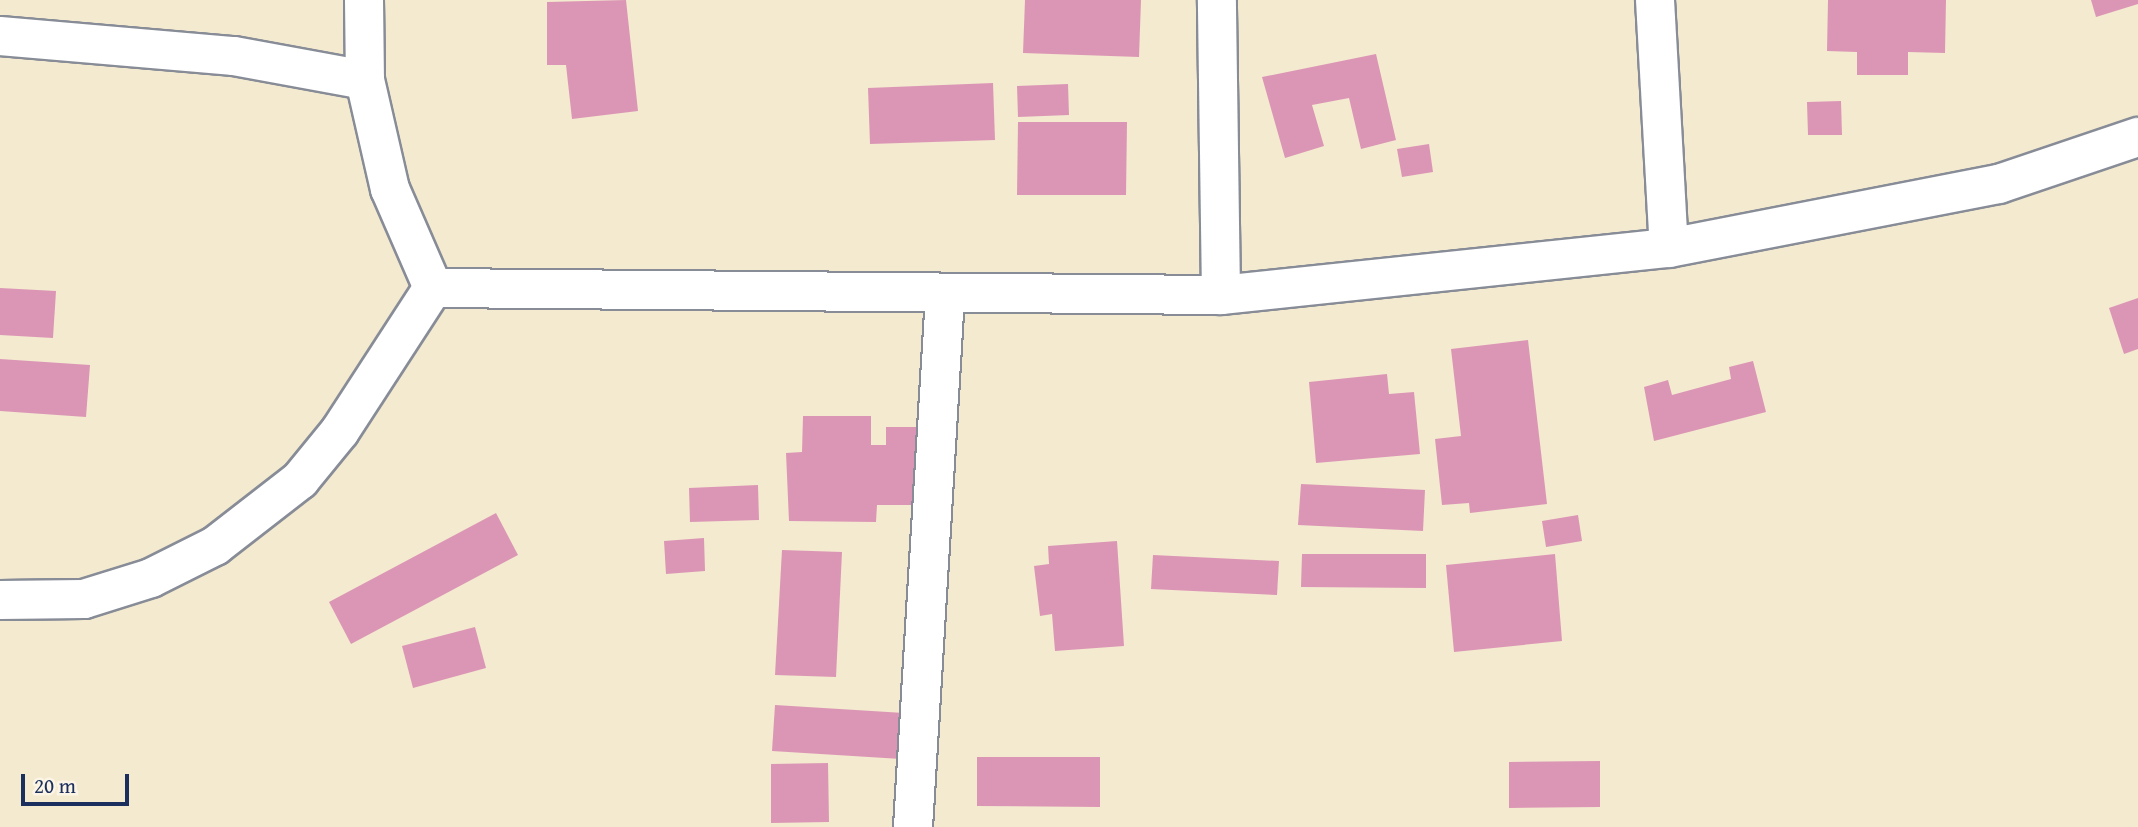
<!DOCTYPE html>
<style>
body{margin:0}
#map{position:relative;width:2138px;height:827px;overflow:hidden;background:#f3ead0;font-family:"Gentium Book Plus",serif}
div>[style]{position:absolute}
.building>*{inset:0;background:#dc96b5}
.roads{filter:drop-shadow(2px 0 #878c97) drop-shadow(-2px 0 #878c97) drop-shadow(0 2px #878c97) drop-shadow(0 -2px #878c97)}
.minor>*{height:38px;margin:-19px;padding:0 19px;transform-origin:19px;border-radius:19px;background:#fff}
span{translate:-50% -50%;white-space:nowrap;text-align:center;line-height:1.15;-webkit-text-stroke:5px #fcf5e5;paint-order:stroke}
.scale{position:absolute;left:21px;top:774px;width:108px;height:32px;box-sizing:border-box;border:4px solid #1b2f5e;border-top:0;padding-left:9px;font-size:21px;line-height:24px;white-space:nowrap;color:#1b2f5e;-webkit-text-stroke:5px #fcf5e5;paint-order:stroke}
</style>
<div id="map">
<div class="building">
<div style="clip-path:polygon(626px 0,638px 111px,572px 119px,566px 65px,547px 65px,547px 2px)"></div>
<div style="clip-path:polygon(1025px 0,1141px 0,1139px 57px,1023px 53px)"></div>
<div style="clip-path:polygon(1828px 0,1946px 0,1945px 53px,1908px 52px,1908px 75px,1857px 75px,1857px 52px,1827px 51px)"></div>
<div style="clip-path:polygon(2091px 0,2138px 0,2138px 4px,2096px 17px)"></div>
<div style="clip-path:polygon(1376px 54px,1396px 140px,1361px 149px,1349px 98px,1312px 105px,1324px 146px,1285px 158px,1262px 77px)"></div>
<div style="clip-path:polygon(993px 83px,995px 140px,870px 144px,868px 88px)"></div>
<div style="clip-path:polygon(1068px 84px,1069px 115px,1018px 117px,1017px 86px)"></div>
<div style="clip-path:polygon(1841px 101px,1842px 135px,1808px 135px,1807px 102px)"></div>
<div style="clip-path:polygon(1018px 122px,1127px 122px,1126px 195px,1017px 195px)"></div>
<div style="clip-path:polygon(1429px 144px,1433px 172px,1402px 177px,1397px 149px)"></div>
<div style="clip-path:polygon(0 288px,56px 291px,53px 338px,0 335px)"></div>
<div style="clip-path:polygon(2138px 298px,2138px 349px,2124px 354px,2109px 308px)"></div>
<div style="clip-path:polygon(1528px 340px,1547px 504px,1470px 513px,1469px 503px,1442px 505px,1435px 439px,1461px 436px,1451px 349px)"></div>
<div style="clip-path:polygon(0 359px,90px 365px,86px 417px,0 411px)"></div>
<div style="clip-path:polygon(1753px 361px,1766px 412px,1654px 441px,1644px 387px,1668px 380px,1672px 395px,1731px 379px,1729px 367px)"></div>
<div style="clip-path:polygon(1387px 374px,1389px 394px,1414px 392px,1420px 454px,1316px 463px,1309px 382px)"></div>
<div style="clip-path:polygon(803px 416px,871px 416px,871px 445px,886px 445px,886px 427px,923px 427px,924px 505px,877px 505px,876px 522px,789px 521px,786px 453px,802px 452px)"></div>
<div style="clip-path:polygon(1301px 484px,1425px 490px,1423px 531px,1298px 525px)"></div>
<div style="clip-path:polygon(758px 485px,759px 520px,690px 522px,689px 488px)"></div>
<div style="clip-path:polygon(496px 513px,518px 555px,351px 644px,329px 602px)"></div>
<div style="clip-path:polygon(1578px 515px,1582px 541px,1546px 547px,1542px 521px)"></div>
<div style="clip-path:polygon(704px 538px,705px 571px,666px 574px,664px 541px)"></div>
<div style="clip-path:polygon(1117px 541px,1124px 646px,1055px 651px,1052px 614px,1040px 616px,1034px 566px,1049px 564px,1048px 546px)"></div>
<div style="clip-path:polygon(782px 550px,842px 552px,836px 677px,775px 675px)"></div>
<div style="clip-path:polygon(1302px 554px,1426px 554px,1426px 588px,1301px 587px)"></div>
<div style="clip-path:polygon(1555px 554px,1562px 641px,1454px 652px,1446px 565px)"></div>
<div style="clip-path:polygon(1153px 555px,1279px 561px,1277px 595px,1151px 589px)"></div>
<div style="clip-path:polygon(475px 627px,486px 668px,413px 688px,402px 646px)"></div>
<div style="clip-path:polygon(775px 705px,904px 713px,901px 759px,772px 751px)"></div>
<div style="clip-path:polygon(977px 757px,1100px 757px,1100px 807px,977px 806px)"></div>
<div style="clip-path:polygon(1600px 761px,1600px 807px,1509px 808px,1509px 762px)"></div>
<div style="clip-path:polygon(828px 763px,829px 822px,771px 823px,771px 764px)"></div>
</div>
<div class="roads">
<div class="minor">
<div style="left:364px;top:0;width:80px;rotate:89.3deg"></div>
<div style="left:365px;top:80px;width:112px;rotate:77.1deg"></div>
<div style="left:390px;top:189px;width:108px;rotate:66.5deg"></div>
<div style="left:1655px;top:0;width:248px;rotate:86.8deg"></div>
<div style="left:0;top:36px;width:235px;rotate:4.9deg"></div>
<div style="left:234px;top:56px;width:133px;rotate:10.4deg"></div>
<div style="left:433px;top:288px;width:788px;rotate:0.51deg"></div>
<div style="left:1221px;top:295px;width:295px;rotate:-90.8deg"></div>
<div style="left:1221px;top:295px;width:450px;rotate:-6deg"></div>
<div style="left:1669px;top:248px;width:336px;rotate:-11deg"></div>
<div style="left:1999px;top:184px;width:147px;rotate:-18.7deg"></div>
<div style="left:0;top:600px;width:84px;rotate:-0.7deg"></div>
<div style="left:84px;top:599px;width:70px;rotate:-17.4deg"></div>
<div style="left:151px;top:578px;width:72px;rotate:-26.6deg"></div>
<div style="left:215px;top:546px;width:108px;rotate:-37.8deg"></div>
<div style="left:300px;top:480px;width:63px;rotate:-50.8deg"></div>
<div style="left:340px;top:431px;width:171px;rotate:-57deg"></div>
<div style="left:913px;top:827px;width:532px;rotate:-86.55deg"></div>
</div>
</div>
<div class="scale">20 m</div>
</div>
